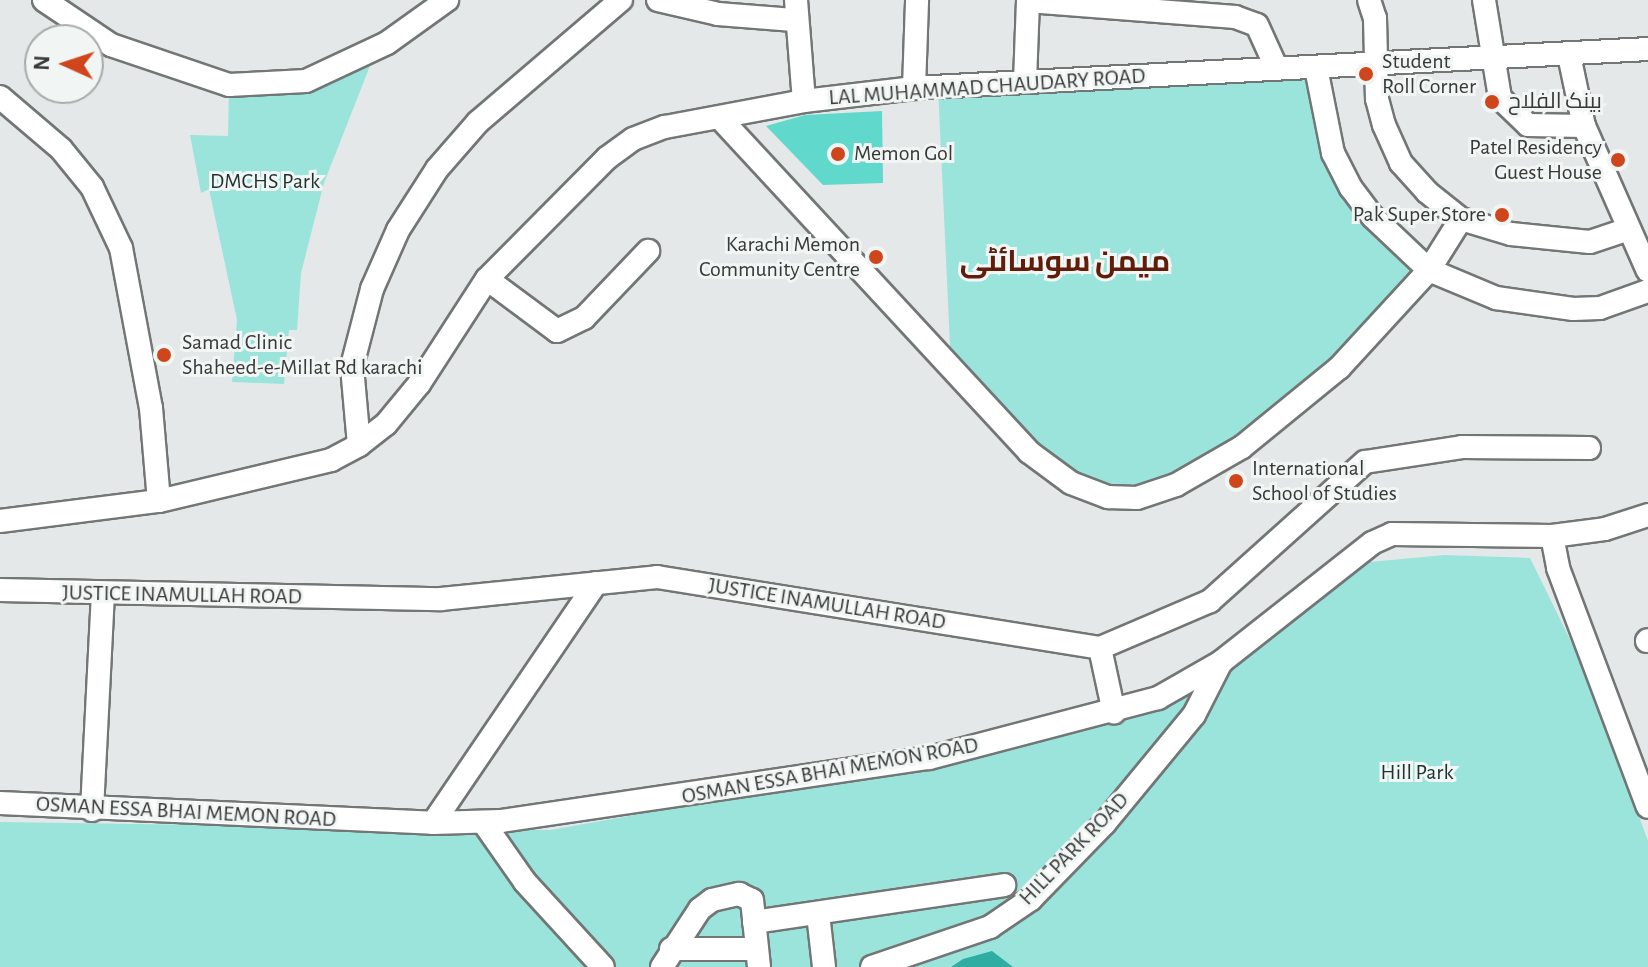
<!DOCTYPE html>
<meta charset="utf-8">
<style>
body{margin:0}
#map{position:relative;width:1648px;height:967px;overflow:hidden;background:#e4e8e8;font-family:"Alegreya Sans",Cairo,sans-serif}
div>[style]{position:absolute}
.green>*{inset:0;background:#9be4dc}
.water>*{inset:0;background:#2eaea3}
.building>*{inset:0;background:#61d8cc}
.roads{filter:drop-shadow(2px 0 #727675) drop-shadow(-2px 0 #727675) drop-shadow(0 2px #727675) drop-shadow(0 -2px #727675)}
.minor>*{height:22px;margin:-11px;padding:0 11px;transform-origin:11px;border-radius:11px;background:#fff}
.dots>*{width:22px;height:22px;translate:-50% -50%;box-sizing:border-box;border:4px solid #f1f6f5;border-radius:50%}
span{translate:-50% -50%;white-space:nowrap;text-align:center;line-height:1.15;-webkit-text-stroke:6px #f1f6f5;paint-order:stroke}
.poi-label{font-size:22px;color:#383a3a}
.left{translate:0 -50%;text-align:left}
.right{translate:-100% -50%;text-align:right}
.street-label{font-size:22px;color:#383a3a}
.park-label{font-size:22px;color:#1c322f}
.district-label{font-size:30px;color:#601e0a;font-weight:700}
.north{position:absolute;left:24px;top:24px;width:80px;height:80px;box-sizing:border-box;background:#f1f6f5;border:2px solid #a7abaa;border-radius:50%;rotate:273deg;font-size:22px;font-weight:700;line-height:32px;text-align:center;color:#383a3a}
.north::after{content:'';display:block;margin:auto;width:28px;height:36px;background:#cf461c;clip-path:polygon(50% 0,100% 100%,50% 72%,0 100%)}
</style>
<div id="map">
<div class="green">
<div style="clip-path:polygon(377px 48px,324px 183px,301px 273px,297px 330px,289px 330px,284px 384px,232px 382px,237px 320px,209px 189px,201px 193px,190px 135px,228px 136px,229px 85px,306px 81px)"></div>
<div style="clip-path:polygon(1304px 68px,1351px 188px,1429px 270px,1242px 447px,1137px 498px,1071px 483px,951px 367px,938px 87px)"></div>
<div style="clip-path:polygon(1445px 555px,1530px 558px,1588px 676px,1648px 841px,1648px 967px,0 967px,0 822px,550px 830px,691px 805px,1011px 745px,1197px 694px,1369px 562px)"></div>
</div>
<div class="water">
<div style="clip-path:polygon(992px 951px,1013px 967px,951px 967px,963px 959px)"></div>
</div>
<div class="building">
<div style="clip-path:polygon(882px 111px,883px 183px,823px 185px,766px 126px,805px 115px)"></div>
</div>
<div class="roads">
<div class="minor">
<div style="left:44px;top:0;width:81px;rotate:33.9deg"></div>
<div style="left:111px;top:45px;width:125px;rotate:18.7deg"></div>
<div style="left:229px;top:85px;width:77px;rotate:-3deg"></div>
<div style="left:306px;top:81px;width:89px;rotate:-25.1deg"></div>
<div style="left:387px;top:43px;width:74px;rotate:-35.6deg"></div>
<div style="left:658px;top:0;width:62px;rotate:13.1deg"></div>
<div style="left:718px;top:14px;width:76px;rotate:4.5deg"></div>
<div style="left:796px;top:0;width:101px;rotate:85.5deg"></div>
<div style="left:1369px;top:0;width:19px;rotate:72deg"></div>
<div style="left:1375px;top:18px;width:81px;rotate:88.6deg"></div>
<div style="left:1377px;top:99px;width:27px;rotate:75deg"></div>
<div style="left:1384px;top:125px;width:42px;rotate:65.9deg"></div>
<div style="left:1401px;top:163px;width:39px;rotate:48deg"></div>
<div style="left:1427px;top:192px;width:43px;rotate:38.5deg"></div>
<div style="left:1461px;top:219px;width:52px;rotate:16.7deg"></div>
<div style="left:1511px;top:234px;width:79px;rotate:5.8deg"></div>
<div style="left:1590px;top:242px;width:41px;rotate:-18.4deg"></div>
<div style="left:1484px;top:0;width:99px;rotate:80.7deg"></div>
<div style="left:1500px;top:98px;width:39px;rotate:44deg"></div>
<div style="left:1528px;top:125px;width:56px;rotate:1deg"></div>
<div style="left:1028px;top:1px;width:208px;rotate:4.4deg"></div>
<div style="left:1235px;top:17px;width:23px;rotate:20deg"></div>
<div style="left:1257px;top:25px;width:48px;rotate:65.6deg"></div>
<div style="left:1569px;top:55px;width:73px;rotate:78.1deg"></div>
<div style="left:1584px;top:126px;width:158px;rotate:66.2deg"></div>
<div style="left:1316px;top:68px;width:87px;rotate:78.7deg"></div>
<div style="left:1333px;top:153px;width:39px;rotate:63deg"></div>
<div style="left:1351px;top:188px;width:36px;rotate:53deg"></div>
<div style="left:1373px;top:217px;width:77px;rotate:43.4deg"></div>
<div style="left:1429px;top:270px;width:73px;rotate:22.7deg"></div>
<div style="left:1496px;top:298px;width:78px;rotate:8.1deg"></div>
<div style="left:1573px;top:309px;width:27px;rotate:-2deg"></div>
<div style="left:1600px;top:308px;width:51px;rotate:-19.5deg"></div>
<div style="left:1025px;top:82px;width:82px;rotate:-87.9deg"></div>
<div style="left:914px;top:88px;width:88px;rotate:-88deg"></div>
<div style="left:0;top:97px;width:80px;rotate:40.4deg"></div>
<div style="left:61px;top:149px;width:49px;rotate:50.8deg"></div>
<div style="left:92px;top:187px;width:68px;rotate:64.6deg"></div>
<div style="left:121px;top:248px;width:163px;rotate:79.4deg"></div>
<div style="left:151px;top:408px;width:93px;rotate:85.1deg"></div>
<div style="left:720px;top:118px;width:455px;rotate:47.2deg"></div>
<div style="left:1029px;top:452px;width:52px;rotate:36.4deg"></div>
<div style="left:1071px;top:483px;width:40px;rotate:21deg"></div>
<div style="left:1108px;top:497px;width:29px;rotate:2deg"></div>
<div style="left:1137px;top:498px;width:41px;rotate:-18.4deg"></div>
<div style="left:1176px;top:485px;width:76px;rotate:-29.9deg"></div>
<div style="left:1242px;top:447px;width:125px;rotate:-39.2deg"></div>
<div style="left:1339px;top:368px;width:133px;rotate:-47.4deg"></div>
<div style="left:1429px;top:270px;width:60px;rotate:-57.9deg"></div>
<div style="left:487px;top:279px;width:87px;rotate:36.6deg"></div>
<div style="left:557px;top:331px;width:30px;rotate:-26deg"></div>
<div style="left:584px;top:318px;width:93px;rotate:-46.3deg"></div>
<div style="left:359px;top:445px;width:79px;rotate:-95.1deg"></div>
<div style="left:352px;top:366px;width:80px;rotate:-75.4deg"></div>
<div style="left:372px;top:289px;width:64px;rotate:-66.2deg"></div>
<div style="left:398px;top:230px;width:72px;rotate:-57.4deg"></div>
<div style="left:437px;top:169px;width:62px;rotate:-48.9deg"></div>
<div style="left:478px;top:122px;width:188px;rotate:-40.5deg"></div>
<div style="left:0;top:521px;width:160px;rotate:-7.2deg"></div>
<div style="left:159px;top:501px;width:177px;rotate:-13.4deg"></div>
<div style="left:331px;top:460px;width:32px;rotate:-28deg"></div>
<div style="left:359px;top:445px;width:34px;rotate:-38deg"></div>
<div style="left:386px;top:424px;width:52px;rotate:-50.5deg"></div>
<div style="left:419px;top:384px;width:125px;rotate:-57.1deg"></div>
<div style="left:487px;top:279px;width:170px;rotate:-45.2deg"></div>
<div style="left:607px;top:158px;width:32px;rotate:-36deg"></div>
<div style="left:633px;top:139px;width:34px;rotate:-21deg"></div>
<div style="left:665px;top:127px;width:141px;rotate:-10.6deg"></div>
<div style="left:804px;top:101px;width:111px;rotate:-6.7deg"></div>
<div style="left:914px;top:88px;width:735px;rotate:-3.04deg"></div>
<div style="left:1552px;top:536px;width:33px;rotate:79deg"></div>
<div style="left:1558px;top:568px;width:255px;rotate:69.4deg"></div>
<div style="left:0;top:590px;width:441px;rotate:1.2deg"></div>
<div style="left:441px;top:599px;width:217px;rotate:-5.8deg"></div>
<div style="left:657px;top:577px;width:449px;rotate:9.1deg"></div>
<div style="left:1100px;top:648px;width:120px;rotate:-23.1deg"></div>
<div style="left:1210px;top:601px;width:208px;rotate:-41.9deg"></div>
<div style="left:1365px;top:462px;width:98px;rotate:-8.8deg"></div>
<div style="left:1462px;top:447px;width:127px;rotate:0.5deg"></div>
<div style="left:1647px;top:641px;width:1px;rotate:-45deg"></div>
<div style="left:1100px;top:648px;width:66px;rotate:77.8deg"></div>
<div style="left:0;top:803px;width:433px;rotate:2.6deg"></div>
<div style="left:433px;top:823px;width:68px;rotate:-1.7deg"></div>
<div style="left:501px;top:821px;width:433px;rotate:-8.4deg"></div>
<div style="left:929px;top:758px;width:237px;rotate:-14.7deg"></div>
<div style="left:1158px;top:698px;width:73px;rotate:-29.7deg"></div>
<div style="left:1221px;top:662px;width:192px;rotate:-38.2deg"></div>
<div style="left:1372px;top:543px;width:22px;rotate:-24deg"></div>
<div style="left:1392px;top:534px;width:160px;rotate:0.7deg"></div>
<div style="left:1552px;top:536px;width:53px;rotate:-7.5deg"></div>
<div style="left:1605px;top:529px;width:45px;rotate:-18deg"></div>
<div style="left:92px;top:810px;width:214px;rotate:-87.1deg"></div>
<div style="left:483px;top:822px;width:73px;rotate:55deg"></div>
<div style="left:525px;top:882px;width:115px;rotate:47.5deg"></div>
<div style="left:433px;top:823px;width:290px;rotate:-55.8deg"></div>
<div style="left:818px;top:914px;width:53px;rotate:83.5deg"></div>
<div style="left:754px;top:922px;width:253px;rotate:-8.4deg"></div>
<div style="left:671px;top:949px;width:86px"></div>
<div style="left:662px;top:967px;width:69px;rotate:-56.8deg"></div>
<div style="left:700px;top:909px;width:15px;rotate:-37deg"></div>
<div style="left:712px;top:900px;width:28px;rotate:-13deg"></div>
<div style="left:739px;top:894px;width:14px;rotate:25deg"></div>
<div style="left:752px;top:900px;width:67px;rotate:84deg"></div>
<div style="left:872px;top:967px;width:125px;rotate:-18.7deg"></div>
<div style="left:990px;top:927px;width:50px;rotate:-34.3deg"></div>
<div style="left:1031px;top:899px;width:105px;rotate:-45.8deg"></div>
<div style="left:1104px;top:824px;width:141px;rotate:-50.5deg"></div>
<div style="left:1194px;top:715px;width:59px;rotate:-63deg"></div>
</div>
</div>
<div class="dots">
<div style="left:1366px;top:74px;background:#cf461c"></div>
<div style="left:1492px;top:102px;background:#cf461c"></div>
<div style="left:838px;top:154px;background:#cf461c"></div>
<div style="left:1618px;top:160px;background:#cf461c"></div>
<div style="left:1502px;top:215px;background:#cf461c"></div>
<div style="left:876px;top:257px;background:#cf461c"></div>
<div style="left:164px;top:355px;background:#cf461c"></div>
<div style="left:1236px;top:481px;background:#cf461c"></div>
</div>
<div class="poi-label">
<span class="left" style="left:1382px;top:74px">Student<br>Roll Corner</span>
<span class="left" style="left:1508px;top:102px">بینک الفلاح</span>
<span class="right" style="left:1602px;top:160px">Patel Residency<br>Guest House</span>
<span class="left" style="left:854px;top:154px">Memon Gol</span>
<span class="right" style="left:1486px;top:215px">Pak Super Store</span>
<span class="right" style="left:860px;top:257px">Karachi Memon<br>Community Centre</span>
<span class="left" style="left:182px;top:355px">Samad Clinic<br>Shaheed-e-Millat Rd karachi</span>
<span class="left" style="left:1252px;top:481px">International<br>School of Studies</span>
</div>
<div class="street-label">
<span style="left:987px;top:87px;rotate:-4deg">LAL MUHAMMAD CHAUDARY ROAD</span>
<span style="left:182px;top:595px;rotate:1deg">JUSTICE INAMULLAH ROAD</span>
<span style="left:827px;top:604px;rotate:9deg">JUSTICE INAMULLAH ROAD</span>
<span style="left:830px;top:771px;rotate:-10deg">OSMAN ESSA BHAI MEMON ROAD</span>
<span style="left:186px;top:812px;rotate:3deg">OSMAN ESSA BHAI MEMON ROAD</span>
<span style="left:1074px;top:849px;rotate:-46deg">HILL PARK ROAD</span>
</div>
<div class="park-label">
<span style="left:265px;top:182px">DMCHS Park</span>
<span style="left:1417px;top:773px">Hill Park</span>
</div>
<div class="district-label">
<span style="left:1065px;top:262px">میمن سوسائٹی</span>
</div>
<div class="north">N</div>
</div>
